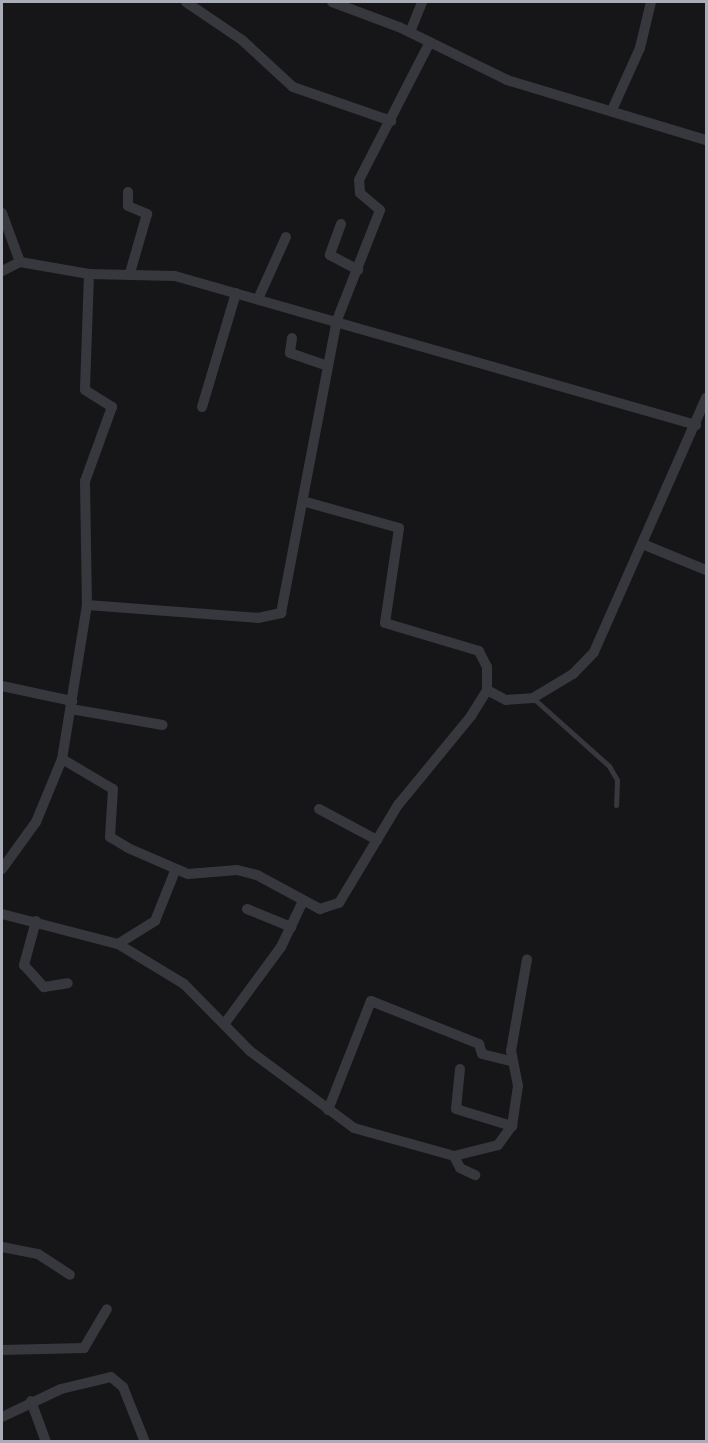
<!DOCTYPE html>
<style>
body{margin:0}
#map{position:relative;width:708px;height:1443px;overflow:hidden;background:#161618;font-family:Roboto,sans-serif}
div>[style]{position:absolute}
.service>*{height:5px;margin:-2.5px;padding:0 2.5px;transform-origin:2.5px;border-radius:2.5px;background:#37383d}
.minor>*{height:10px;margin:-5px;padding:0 5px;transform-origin:5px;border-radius:5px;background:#37383d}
span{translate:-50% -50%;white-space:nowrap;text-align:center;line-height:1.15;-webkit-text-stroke:4.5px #111113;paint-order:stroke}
.frame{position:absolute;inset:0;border:3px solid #a8adb8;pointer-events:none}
</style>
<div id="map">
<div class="service">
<div style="left:533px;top:698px;width:102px;rotate:41.8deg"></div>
<div style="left:609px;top:766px;width:16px;rotate:60deg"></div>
<div style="left:617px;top:780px;width:25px;rotate:92deg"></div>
</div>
<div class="minor">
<div style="left:186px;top:2px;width:68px;rotate:34.2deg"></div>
<div style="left:242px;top:40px;width:69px;rotate:42.7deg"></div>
<div style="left:293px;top:87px;width:104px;rotate:19.1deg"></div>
<div style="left:332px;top:2px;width:72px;rotate:20.5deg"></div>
<div style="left:399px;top:27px;width:120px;rotate:26.1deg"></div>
<div style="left:507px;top:80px;width:208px;rotate:16.8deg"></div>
<div style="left:410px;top:32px;width:32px;rotate:-68deg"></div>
<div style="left:612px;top:110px;width:68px;rotate:-65.7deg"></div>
<div style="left:640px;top:48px;width:47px;rotate:-76.6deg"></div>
<div style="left:128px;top:192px;width:14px;rotate:90deg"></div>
<div style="left:128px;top:206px;width:21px;rotate:23deg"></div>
<div style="left:147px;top:214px;width:61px;rotate:106.1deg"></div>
<div style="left:2px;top:213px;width:52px;rotate:69.8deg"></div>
<div style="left:20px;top:262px;width:70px;rotate:9.9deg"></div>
<div style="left:89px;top:274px;width:116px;rotate:92deg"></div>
<div style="left:85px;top:390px;width:32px;rotate:32deg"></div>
<div style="left:112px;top:407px;width:79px;rotate:110deg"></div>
<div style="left:85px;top:481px;width:124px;rotate:89.1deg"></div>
<div style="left:87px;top:605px;width:156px;rotate:99.2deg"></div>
<div style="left:62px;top:759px;width:68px;rotate:112.4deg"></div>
<div style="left:36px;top:822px;width:58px;rotate:125.9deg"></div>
<div style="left:341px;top:224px;width:33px;rotate:110deg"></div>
<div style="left:330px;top:255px;width:32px;rotate:28deg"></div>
<div style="left:2px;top:271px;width:20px;rotate:-27deg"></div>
<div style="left:89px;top:274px;width:86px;rotate:1.3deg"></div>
<div style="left:175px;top:276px;width:542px;rotate:15.96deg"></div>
<div style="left:258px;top:299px;width:68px;rotate:-65.7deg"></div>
<div style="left:292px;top:338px;width:15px;rotate:98deg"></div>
<div style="left:290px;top:353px;width:40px;rotate:18.9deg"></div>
<div style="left:202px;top:407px;width:119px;rotate:-73.4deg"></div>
<div style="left:645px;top:545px;width:66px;rotate:22.3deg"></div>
<div style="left:87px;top:605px;width:171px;rotate:4.3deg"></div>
<div style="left:258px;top:618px;width:24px;rotate:-12deg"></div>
<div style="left:281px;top:613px;width:298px;rotate:-79.2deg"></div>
<div style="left:337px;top:320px;width:118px;rotate:-68.6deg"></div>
<div style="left:380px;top:210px;width:26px;rotate:-140deg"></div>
<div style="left:360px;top:193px;width:13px;rotate:-94deg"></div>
<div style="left:359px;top:180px;width:155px;rotate:-62.8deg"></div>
<div style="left:2px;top:686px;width:72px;rotate:12.1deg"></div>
<div style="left:487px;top:690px;width:21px;rotate:28deg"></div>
<div style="left:506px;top:700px;width:27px;rotate:-4deg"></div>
<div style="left:533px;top:698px;width:47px;rotate:-31deg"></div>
<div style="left:573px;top:674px;width:30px;rotate:-46deg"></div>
<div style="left:594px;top:652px;width:278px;rotate:-66.2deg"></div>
<div style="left:71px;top:709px;width:93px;rotate:9.9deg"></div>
<div style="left:62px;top:759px;width:59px;rotate:30.5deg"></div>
<div style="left:113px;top:789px;width:48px;rotate:93.6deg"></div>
<div style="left:110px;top:837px;width:21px;rotate:31deg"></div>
<div style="left:128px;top:848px;width:65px;rotate:23.4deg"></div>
<div style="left:188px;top:874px;width:49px;rotate:-4.7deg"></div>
<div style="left:237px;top:870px;width:21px;rotate:14deg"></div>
<div style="left:257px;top:875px;width:72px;rotate:28.4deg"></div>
<div style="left:320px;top:909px;width:20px;rotate:-18deg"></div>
<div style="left:339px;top:903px;width:114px;rotate:-59deg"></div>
<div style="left:398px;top:805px;width:115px;rotate:-50.6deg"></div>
<div style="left:471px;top:716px;width:31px;rotate:-58deg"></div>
<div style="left:487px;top:690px;width:23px;rotate:-90deg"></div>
<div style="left:487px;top:667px;width:18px;rotate:-117deg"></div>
<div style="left:479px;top:651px;width:98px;rotate:-163.4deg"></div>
<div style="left:385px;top:623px;width:96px;rotate:-81.6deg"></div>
<div style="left:399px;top:528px;width:97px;rotate:-164.4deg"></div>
<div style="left:319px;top:809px;width:66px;rotate:28.1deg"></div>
<div style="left:247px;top:909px;width:48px;rotate:22.2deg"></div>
<div style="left:2px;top:914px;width:120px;rotate:14.5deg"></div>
<div style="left:118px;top:944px;width:77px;rotate:31.2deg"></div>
<div style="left:184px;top:984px;width:94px;rotate:45.4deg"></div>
<div style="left:250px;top:1051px;width:129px;rotate:36.5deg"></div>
<div style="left:354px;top:1128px;width:104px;rotate:15.6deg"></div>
<div style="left:454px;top:1156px;width:45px;rotate:-14deg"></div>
<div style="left:498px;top:1145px;width:24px;rotate:-54deg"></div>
<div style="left:512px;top:1126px;width:40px;rotate:-81.5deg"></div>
<div style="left:518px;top:1086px;width:36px;rotate:-101deg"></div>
<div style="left:511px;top:1051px;width:93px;rotate:-80.1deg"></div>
<div style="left:36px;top:921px;width:46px;rotate:105.3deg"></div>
<div style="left:24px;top:965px;width:30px;rotate:48deg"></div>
<div style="left:44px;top:987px;width:24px;rotate:-9deg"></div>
<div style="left:118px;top:944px;width:44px;rotate:-31.9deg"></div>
<div style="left:155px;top:921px;width:54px;rotate:-68.2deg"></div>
<div style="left:225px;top:1023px;width:94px;rotate:-53.6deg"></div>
<div style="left:281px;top:947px;width:51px;rotate:-64.4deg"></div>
<div style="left:460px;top:1069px;width:40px;rotate:95.7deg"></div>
<div style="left:456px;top:1109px;width:59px;rotate:16.9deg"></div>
<div style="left:328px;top:1110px;width:117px;rotate:-68.5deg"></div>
<div style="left:371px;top:1001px;width:116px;rotate:21.7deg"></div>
<div style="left:479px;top:1044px;width:10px;rotate:73deg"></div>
<div style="left:482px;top:1054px;width:30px;rotate:14deg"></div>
<div style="left:454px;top:1156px;width:13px;rotate:63deg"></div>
<div style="left:460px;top:1168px;width:17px;rotate:25deg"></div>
<div style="left:2px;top:1247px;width:37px;rotate:11deg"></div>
<div style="left:38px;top:1254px;width:38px;rotate:33deg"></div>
<div style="left:2px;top:1350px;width:82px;rotate:-1.4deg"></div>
<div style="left:84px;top:1348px;width:45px;rotate:-59.5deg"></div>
<div style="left:31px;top:1401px;width:44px;rotate:69.9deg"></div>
<div style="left:2px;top:1417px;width:65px;rotate:-25.4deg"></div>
<div style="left:61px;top:1389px;width:51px;rotate:-13.5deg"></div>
<div style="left:111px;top:1377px;width:16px;rotate:40deg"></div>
<div style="left:123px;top:1387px;width:59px;rotate:68.2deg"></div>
</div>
<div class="frame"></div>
</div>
